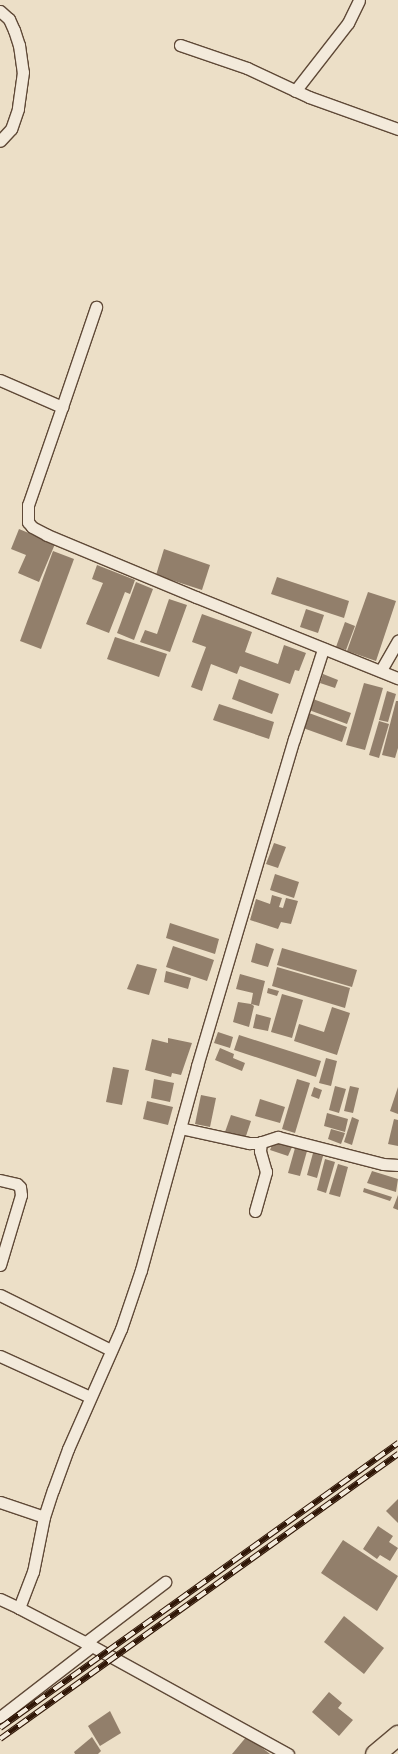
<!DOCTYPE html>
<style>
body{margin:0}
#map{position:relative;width:398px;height:1754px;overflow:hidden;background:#ecdfc7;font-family:"Libre Bodoni",serif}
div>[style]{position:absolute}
.building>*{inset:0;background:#927f6b}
.roads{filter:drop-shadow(1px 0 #5f4937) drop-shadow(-1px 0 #5f4937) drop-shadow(0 1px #5f4937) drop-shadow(0 -1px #5f4937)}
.minor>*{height:11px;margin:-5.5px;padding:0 5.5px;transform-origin:5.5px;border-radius:5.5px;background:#f3eadb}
.trunk>*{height:19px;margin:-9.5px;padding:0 9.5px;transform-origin:9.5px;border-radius:9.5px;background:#ecdfc7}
.rail>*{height:5.5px;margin-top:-2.75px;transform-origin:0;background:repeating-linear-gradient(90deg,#f3eadb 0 11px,#301707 0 22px);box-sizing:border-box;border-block:1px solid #301707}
span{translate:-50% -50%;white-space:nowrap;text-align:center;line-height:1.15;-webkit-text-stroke:5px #f3eadb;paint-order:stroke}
</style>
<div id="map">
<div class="building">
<div style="clip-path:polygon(19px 529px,55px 544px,39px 582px,18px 573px,26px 555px,11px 549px)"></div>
<div style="clip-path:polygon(164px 549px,210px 565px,202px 590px,156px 575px)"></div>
<div style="clip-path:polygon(53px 551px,74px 559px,41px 649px,20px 641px)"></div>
<div style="clip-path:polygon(97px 565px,135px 580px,130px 594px,125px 592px,109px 633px,86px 624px,103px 583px,92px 579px)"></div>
<div style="clip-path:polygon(277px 577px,349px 601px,344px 618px,271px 594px)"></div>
<div style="clip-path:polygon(136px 582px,153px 589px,134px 640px,117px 633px)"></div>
<div style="clip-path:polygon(368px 592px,396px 601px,376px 661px,347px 651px)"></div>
<div style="clip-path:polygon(169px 599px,187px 605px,170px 652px,140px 642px,145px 630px,157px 634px)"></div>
<div style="clip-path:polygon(306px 609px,324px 615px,318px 633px,300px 627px)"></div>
<div style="clip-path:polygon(202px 614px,252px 632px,245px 652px,278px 664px,284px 645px,306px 653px,299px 671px,295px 670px,290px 684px,240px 666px,237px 674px,211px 664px,202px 691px,191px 687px,206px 647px,192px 642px)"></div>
<div style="clip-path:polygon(345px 622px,355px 626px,346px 650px,336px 647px)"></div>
<div style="clip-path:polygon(115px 637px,167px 654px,159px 677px,107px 659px)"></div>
<div style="clip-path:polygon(323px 674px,338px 680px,335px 688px,320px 683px)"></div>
<div style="clip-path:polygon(239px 679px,279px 694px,272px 714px,232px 699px)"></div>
<div style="clip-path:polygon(364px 683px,383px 688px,365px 750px,346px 745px)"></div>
<div style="clip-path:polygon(387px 691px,396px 694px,388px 722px,379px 720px)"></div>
<div style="clip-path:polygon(313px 699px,351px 713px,347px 724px,309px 710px)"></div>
<div style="clip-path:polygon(396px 701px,398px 701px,398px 748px,395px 758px,382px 755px)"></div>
<div style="clip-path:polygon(219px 704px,274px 722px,269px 739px,213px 720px)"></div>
<div style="clip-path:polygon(309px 713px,347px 727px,342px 742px,303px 728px)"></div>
<div style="clip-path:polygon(379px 721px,389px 724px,379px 758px,369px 755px)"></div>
<div style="clip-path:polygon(274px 843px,286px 847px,278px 868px,266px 864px)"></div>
<div style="clip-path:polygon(275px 874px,299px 882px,294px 898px,270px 890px)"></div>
<div style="clip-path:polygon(272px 895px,282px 898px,279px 907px,283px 908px,286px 898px,298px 901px,291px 924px,281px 922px,278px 929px,250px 920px,256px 899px,270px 904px)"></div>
<div style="clip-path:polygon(170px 923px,219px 939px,215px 954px,166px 938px)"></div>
<div style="clip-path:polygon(256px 943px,274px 949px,268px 967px,251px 962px)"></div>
<div style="clip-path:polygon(173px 946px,214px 960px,207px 981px,166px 967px)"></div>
<div style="clip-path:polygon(282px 948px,357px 970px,352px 987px,277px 965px)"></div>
<div style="clip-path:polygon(137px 964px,157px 969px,149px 995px,127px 989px)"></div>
<div style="clip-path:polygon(277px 967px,350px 988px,345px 1008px,272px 986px)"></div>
<div style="clip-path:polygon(166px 971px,191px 978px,188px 989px,164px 982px)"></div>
<div style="clip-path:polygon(240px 974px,265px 981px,259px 1006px,251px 1004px,254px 1006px,249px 1027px,233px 1022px,238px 1002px,251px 1004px,253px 993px,236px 989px)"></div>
<div style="clip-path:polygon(268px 988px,279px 991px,277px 996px,267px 993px)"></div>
<div style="clip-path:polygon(282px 994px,303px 1000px,292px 1038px,271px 1032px)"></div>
<div style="clip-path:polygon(332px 1007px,350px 1013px,337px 1055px,294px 1041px,299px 1024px,324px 1032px)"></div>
<div style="clip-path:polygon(256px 1014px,271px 1018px,268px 1031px,253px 1028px)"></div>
<div style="clip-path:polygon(218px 1032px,233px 1037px,230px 1048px,214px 1043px)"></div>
<div style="clip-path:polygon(239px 1035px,321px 1061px,316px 1077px,234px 1050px)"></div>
<div style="clip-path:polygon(168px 1038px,192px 1043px,181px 1075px,172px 1073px,171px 1077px,145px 1070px,152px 1039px,168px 1043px)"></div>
<div style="clip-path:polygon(220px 1048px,234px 1054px,233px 1058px,245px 1063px,242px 1071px,215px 1060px)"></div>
<div style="clip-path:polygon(326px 1058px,337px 1061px,331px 1086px,319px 1083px)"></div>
<div style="clip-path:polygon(113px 1067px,129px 1070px,122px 1105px,106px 1102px)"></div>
<div style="clip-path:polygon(154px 1079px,174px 1083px,170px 1102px,151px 1098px)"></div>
<div style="clip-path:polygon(297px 1079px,310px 1083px,295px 1133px,282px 1129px)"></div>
<div style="clip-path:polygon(335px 1086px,346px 1089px,339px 1113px,329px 1110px)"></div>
<div style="clip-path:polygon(350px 1086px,359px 1088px,353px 1113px,344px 1111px)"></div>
<div style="clip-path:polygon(314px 1087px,322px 1090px,319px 1099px,311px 1096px)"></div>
<div style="clip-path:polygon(398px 1087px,398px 1114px,390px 1111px)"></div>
<div style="clip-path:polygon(201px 1095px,216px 1098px,210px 1127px,195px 1124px)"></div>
<div style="clip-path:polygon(260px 1099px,285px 1107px,280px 1123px,255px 1116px)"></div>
<div style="clip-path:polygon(147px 1101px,173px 1107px,168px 1125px,143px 1119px)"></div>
<div style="clip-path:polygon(327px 1113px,348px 1119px,345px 1132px,324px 1126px)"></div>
<div style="clip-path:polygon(231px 1115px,251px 1121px,245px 1139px,225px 1132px)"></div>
<div style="clip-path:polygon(352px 1117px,359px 1120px,352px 1145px,344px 1142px)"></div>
<div style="clip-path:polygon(394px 1119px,398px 1120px,398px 1146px,388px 1144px)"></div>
<div style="clip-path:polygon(331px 1129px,345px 1133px,341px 1144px,328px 1139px)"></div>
<div style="clip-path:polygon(274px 1141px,292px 1147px,288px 1156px,270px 1150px)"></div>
<div style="clip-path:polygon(295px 1148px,307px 1151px,300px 1176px,288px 1173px)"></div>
<div style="clip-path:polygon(313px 1153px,323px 1156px,317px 1178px,307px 1175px)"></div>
<div style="clip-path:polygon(325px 1159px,335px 1162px,326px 1193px,317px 1190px)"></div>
<div style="clip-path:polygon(338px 1164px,348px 1167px,340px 1197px,329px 1194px)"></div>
<div style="clip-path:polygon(372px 1171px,398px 1179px,396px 1192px,367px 1183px)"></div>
<div style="clip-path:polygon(364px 1188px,392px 1197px,390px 1201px,363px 1192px)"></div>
<div style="clip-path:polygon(398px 1195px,398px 1210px,393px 1208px)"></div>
<div style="clip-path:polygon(398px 1499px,398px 1523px,386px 1511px)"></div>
<div style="clip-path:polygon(378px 1526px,393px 1536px,389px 1542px,398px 1548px,390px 1561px,380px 1555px,377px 1559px,363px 1549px)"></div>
<div style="clip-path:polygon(343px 1540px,398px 1576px,377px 1611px,321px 1573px)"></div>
<div style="clip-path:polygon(344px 1616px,384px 1648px,364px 1674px,324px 1642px)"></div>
<div style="clip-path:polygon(329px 1692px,342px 1703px,338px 1708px,353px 1720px,339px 1736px,312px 1712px)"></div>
<div style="clip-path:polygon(110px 1711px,121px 1733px,100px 1746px,88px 1726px)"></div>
<div style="clip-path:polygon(247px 1736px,270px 1754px,232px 1754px)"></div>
<div style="clip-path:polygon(92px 1737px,101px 1751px,98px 1754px,75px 1754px,74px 1752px)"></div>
</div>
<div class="roads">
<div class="minor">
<div style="left:0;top:11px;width:12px;rotate:42deg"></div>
<div style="left:9px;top:19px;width:12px;rotate:66deg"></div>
<div style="left:14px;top:30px;width:16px;rotate:72deg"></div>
<div style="left:19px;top:45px;width:27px;rotate:82deg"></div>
<div style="left:23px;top:72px;width:37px;rotate:98deg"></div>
<div style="left:18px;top:109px;width:21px;rotate:109deg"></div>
<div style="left:11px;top:129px;width:16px;rotate:133deg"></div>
<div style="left:180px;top:45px;width:71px;rotate:18.9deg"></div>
<div style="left:247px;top:68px;width:68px;rotate:25.1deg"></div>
<div style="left:309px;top:97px;width:95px;rotate:19.8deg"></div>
<div style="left:295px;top:91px;width:86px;rotate:-52.1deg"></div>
<div style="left:348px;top:23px;width:25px;rotate:-64deg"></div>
<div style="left:0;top:380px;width:68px;rotate:23.5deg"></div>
<div style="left:62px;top:407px;width:104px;rotate:109.1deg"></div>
<div style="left:28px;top:505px;width:17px;rotate:90deg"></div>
<div style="left:28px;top:522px;width:6px;rotate:51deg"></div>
<div style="left:32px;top:527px;width:17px;rotate:28deg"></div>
<div style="left:47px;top:535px;width:161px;rotate:22.6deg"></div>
<div style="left:196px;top:597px;width:218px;rotate:21.9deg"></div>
<div style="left:62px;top:407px;width:106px;rotate:-71.2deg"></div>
<div style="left:381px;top:670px;width:34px;rotate:-60deg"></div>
<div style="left:180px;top:1128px;width:71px;rotate:12.3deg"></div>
<div style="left:249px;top:1143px;width:10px"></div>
<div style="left:259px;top:1143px;width:20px;rotate:-18deg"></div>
<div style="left:278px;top:1137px;width:108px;rotate:14.4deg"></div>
<div style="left:383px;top:1164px;width:15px;rotate:4deg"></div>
<div style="left:0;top:1180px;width:17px;rotate:13deg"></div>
<div style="left:17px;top:1184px;width:4px;rotate:45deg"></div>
<div style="left:20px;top:1187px;width:8px;rotate:83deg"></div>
<div style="left:21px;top:1195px;width:73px;rotate:106.7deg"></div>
<div style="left:255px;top:1211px;width:41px;rotate:-74.2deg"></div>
<div style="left:266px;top:1172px;width:22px;rotate:-106deg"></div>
<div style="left:260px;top:1151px;width:9px;rotate:-84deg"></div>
<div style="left:0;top:1295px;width:124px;rotate:26.4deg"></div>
<div style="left:0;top:1356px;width:99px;rotate:24.5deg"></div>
<div style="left:0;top:1502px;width:46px;rotate:18.8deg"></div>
<div style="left:0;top:1599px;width:21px;rotate:25deg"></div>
<div style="left:85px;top:1643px;width:101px;rotate:-37.3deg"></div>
<div style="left:92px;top:1646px;width:82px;rotate:-152.5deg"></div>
<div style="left:19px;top:1608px;width:39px;rotate:-69deg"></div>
<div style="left:33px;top:1572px;width:56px;rotate:-78.7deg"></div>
<div style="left:44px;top:1517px;width:28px;rotate:-72deg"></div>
<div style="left:53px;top:1490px;width:44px;rotate:-69.9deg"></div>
<div style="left:68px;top:1449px;width:131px;rotate:-66.2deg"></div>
<div style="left:121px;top:1329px;width:62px;rotate:-71.3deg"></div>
<div style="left:141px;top:1270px;width:212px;rotate:-74.6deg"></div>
<div style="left:197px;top:1066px;width:341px;rotate:-73.5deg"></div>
<div style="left:294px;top:739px;width:95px;rotate:-72.1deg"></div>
<div style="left:0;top:1717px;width:116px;rotate:-37.7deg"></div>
<div style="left:92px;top:1646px;width:224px;rotate:28.9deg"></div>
</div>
<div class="trunk">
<div style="left:375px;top:1754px;width:30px;rotate:-40deg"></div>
</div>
</div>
<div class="rail">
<div style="left:0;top:1728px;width:490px;rotate:-35.6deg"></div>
<div style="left:0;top:1739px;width:490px;rotate:-35.6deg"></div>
</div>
</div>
